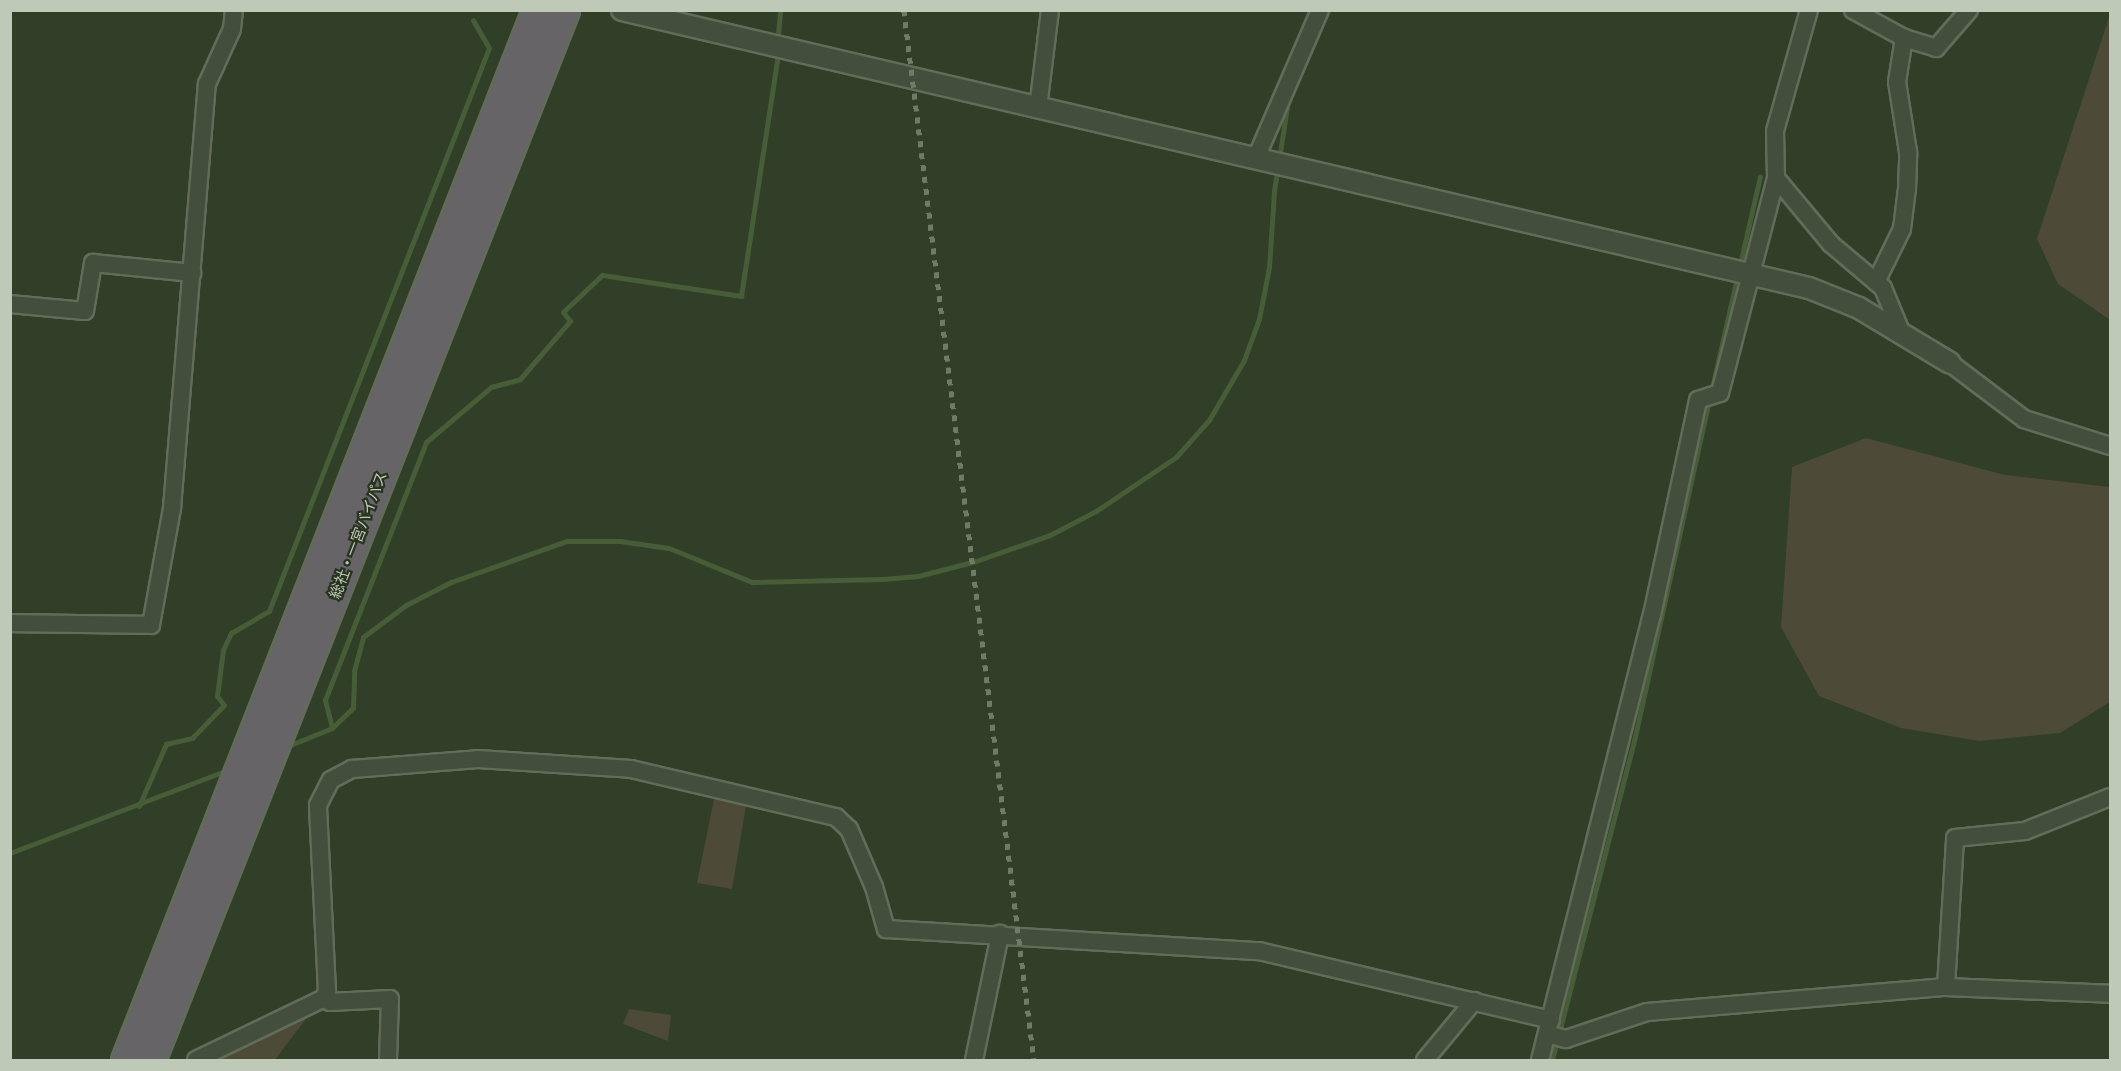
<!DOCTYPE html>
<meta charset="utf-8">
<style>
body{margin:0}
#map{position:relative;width:2121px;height:1071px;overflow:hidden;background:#313e28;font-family:Poppins,"Noto Sans JP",sans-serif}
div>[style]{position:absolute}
.green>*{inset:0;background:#4d4a37}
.stream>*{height:5px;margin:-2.5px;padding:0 2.5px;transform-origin:2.5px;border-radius:2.5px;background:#475d38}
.roads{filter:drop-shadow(2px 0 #616c59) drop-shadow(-2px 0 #616c59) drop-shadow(0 2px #616c59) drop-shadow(0 -2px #616c59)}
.minor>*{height:16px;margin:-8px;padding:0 8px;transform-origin:8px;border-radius:8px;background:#434e3c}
.tertiary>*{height:20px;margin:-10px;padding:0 10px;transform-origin:10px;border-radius:10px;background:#434e3c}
.trunk>*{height:27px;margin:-13.5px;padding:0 13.5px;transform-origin:13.5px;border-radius:13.5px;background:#666466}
.rail>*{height:4.5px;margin-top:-2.25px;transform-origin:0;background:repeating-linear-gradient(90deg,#6e7c65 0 6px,transparent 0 12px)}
span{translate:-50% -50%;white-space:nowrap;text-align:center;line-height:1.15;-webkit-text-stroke:4.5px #283320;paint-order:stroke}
.street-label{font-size:15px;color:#bec9b8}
.frame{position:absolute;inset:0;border:12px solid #bec9b8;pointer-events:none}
</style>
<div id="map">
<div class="green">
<div style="clip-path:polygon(2110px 14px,2110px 320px,2058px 284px,2037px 239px)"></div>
<div style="clip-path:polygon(1866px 438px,2005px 475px,2110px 487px,2110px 702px,2060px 733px,1979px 741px,1901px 728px,1819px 696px,1781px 627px,1792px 467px)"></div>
<div style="clip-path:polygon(714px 799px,746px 806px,732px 889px,697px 883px)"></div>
<div style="clip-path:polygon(629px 1009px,671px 1015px,668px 1041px,623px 1024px)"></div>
<div style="clip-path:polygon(318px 1011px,305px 1020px,275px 1060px,215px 1060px,305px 1013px)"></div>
</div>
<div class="stream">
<div style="left:778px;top:35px;width:25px;rotate:-85deg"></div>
<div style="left:1711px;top:392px;width:221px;rotate:-77.2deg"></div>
<div style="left:332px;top:728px;width:29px;rotate:-104deg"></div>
<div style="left:325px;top:700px;width:277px;rotate:-68.6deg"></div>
<div style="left:426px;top:442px;width:85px;rotate:-40.2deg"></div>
<div style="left:491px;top:387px;width:30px;rotate:-15deg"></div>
<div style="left:520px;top:379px;width:77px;rotate:-49.2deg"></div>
<div style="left:570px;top:321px;width:11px;rotate:-128deg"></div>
<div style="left:563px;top:312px;width:54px;rotate:-43.5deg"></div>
<div style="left:602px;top:275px;width:141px;rotate:8.6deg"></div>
<div style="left:741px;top:296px;width:244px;rotate:-81.3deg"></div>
<div style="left:283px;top:748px;width:53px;rotate:-22.2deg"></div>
<div style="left:332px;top:728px;width:29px;rotate:-44deg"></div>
<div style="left:353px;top:708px;width:37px;rotate:-88deg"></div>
<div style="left:354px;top:671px;width:35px;rotate:-75deg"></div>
<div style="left:363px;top:637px;width:54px;rotate:-36.7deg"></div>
<div style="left:406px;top:605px;width:51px;rotate:-27.1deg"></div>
<div style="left:451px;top:582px;width:123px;rotate:-19.5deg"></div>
<div style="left:567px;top:541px;width:53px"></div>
<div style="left:620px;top:541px;width:49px;rotate:8.1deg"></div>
<div style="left:669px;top:548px;width:90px;rotate:22.3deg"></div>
<div style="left:752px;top:582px;width:131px;rotate:-1.3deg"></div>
<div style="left:883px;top:579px;width:35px;rotate:-5deg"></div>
<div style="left:918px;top:576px;width:60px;rotate:-14.5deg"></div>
<div style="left:976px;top:561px;width:78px;rotate:-19.4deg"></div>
<div style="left:1050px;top:535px;width:52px;rotate:-27.6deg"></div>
<div style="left:1096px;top:511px;width:97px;rotate:-34deg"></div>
<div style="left:1176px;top:457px;width:50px;rotate:-48.3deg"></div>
<div style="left:1209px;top:420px;width:69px;rotate:-59.7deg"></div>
<div style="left:1244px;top:360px;width:44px;rotate:-69.9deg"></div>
<div style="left:1259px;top:319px;width:53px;rotate:-79.1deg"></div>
<div style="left:1269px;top:267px;width:76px;rotate:-86.2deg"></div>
<div style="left:1274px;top:191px;width:91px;rotate:-81.2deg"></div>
<div style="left:139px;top:806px;width:68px;rotate:-66.5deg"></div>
<div style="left:166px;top:744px;width:27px;rotate:-13deg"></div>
<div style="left:192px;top:738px;width:46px;rotate:-45.9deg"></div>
<div style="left:224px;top:705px;width:11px;rotate:-128deg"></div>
<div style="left:217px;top:696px;width:46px;rotate:-82.6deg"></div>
<div style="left:223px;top:650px;width:19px;rotate:-65deg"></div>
<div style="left:231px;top:633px;width:44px;rotate:-30.1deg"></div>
<div style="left:269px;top:611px;width:604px;rotate:-68.66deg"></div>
<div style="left:489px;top:48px;width:32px;rotate:-120deg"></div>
<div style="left:10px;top:853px;width:232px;rotate:-20.9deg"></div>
<div style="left:1552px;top:1060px;width:329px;rotate:-75.6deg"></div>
<div style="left:1634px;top:741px;width:348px;rotate:-77.6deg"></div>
</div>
<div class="roads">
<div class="minor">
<div style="left:1853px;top:10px;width:58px;rotate:28.8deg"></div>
<div style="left:1038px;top:108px;width:99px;rotate:-83deg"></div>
<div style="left:1256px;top:158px;width:161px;rotate:-66.6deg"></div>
<div style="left:1776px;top:178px;width:86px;rotate:50.2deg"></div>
<div style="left:1831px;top:244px;width:68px;rotate:40.2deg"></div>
<div style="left:1883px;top:288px;width:50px;rotate:67.6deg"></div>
<div style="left:1876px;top:282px;width:59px;rotate:-63.9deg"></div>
<div style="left:1902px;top:229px;width:39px;rotate:-83deg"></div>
<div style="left:1907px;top:190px;width:38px;rotate:-88deg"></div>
<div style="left:1908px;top:152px;width:71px;rotate:-98.9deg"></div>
<div style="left:1897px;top:82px;width:45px;rotate:-81deg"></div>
<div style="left:1904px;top:38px;width:34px;rotate:17deg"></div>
<div style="left:1936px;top:48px;width:50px;rotate:-49deg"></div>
<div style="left:10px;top:304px;width:75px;rotate:5.3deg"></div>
<div style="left:85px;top:311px;width:49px;rotate:-80.5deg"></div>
<div style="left:93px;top:263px;width:100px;rotate:5.7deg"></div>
<div style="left:1950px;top:363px;width:93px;rotate:37.1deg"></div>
<div style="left:2024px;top:419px;width:90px;rotate:17.4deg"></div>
<div style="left:10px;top:623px;width:141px;rotate:0.8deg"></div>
<div style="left:151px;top:625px;width:119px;rotate:-79.8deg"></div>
<div style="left:172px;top:508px;width:425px;rotate:-85.3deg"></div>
<div style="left:207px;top:84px;width:60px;rotate:-65.6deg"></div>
<div style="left:232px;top:29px;width:19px;rotate:-84deg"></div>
<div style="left:1946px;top:987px;width:149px;rotate:-86.5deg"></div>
<div style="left:1955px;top:838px;width:70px;rotate:-5.7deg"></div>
<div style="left:2025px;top:831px;width:92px;rotate:-21.8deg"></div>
<div style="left:324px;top:998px;width:7px;rotate:34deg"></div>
<div style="left:330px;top:1002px;width:60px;rotate:-2.9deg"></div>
<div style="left:390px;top:999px;width:61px;rotate:91.9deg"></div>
<div style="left:1547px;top:1034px;width:20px;rotate:15deg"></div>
<div style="left:1566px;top:1039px;width:85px;rotate:-18.4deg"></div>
<div style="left:1647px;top:1012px;width:300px;rotate:-4.8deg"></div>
<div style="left:1946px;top:987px;width:164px;rotate:2.4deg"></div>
<div style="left:196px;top:1060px;width:142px;rotate:-25.8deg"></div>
<div style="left:324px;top:998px;width:8px;rotate:-67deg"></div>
<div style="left:327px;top:991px;width:186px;rotate:-92.8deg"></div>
<div style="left:318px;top:805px;width:28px;rotate:-63deg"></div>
<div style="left:331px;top:780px;width:24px;rotate:-28deg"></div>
<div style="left:352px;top:769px;width:126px;rotate:-4.5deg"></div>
<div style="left:478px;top:759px;width:153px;rotate:3.7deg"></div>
<div style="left:631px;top:769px;width:211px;rotate:13.2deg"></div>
<div style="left:836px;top:817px;width:18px;rotate:43deg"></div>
<div style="left:849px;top:829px;width:63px;rotate:66.7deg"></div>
<div style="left:874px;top:887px;width:44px;rotate:74.1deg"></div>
<div style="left:886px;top:929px;width:374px;rotate:3.4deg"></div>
<div style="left:1259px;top:951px;width:300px;rotate:13.3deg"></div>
<div style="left:974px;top:1060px;width:129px;rotate:-78.3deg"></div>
<div style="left:1425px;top:1060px;width:77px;rotate:-50.3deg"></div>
<div style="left:1540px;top:1060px;width:459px;rotate:-75.9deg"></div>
<div style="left:1652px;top:615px;width:220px;rotate:-77.9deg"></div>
<div style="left:1698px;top:400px;width:23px;rotate:-18deg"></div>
<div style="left:1720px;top:393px;width:222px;rotate:-75.4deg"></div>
<div style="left:1776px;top:178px;width:47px;rotate:-91.2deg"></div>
<div style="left:1775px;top:131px;width:126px;rotate:-74.3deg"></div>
</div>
<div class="tertiary">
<div style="left:622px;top:10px;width:1219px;rotate:13.18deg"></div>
<div style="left:1809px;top:288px;width:54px;rotate:21.8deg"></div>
<div style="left:1859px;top:308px;width:106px;rotate:31.1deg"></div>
</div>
<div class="trunk">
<div style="left:125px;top:1060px;width:1128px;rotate:-68.62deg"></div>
<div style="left:151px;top:1060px;width:1129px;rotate:-68.48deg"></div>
</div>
</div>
<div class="rail">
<div style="left:904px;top:10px;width:1058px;rotate:82.94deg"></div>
</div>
<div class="street-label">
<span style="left:358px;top:535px;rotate:-69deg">総社・一宮バイパス</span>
</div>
<div class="frame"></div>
</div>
